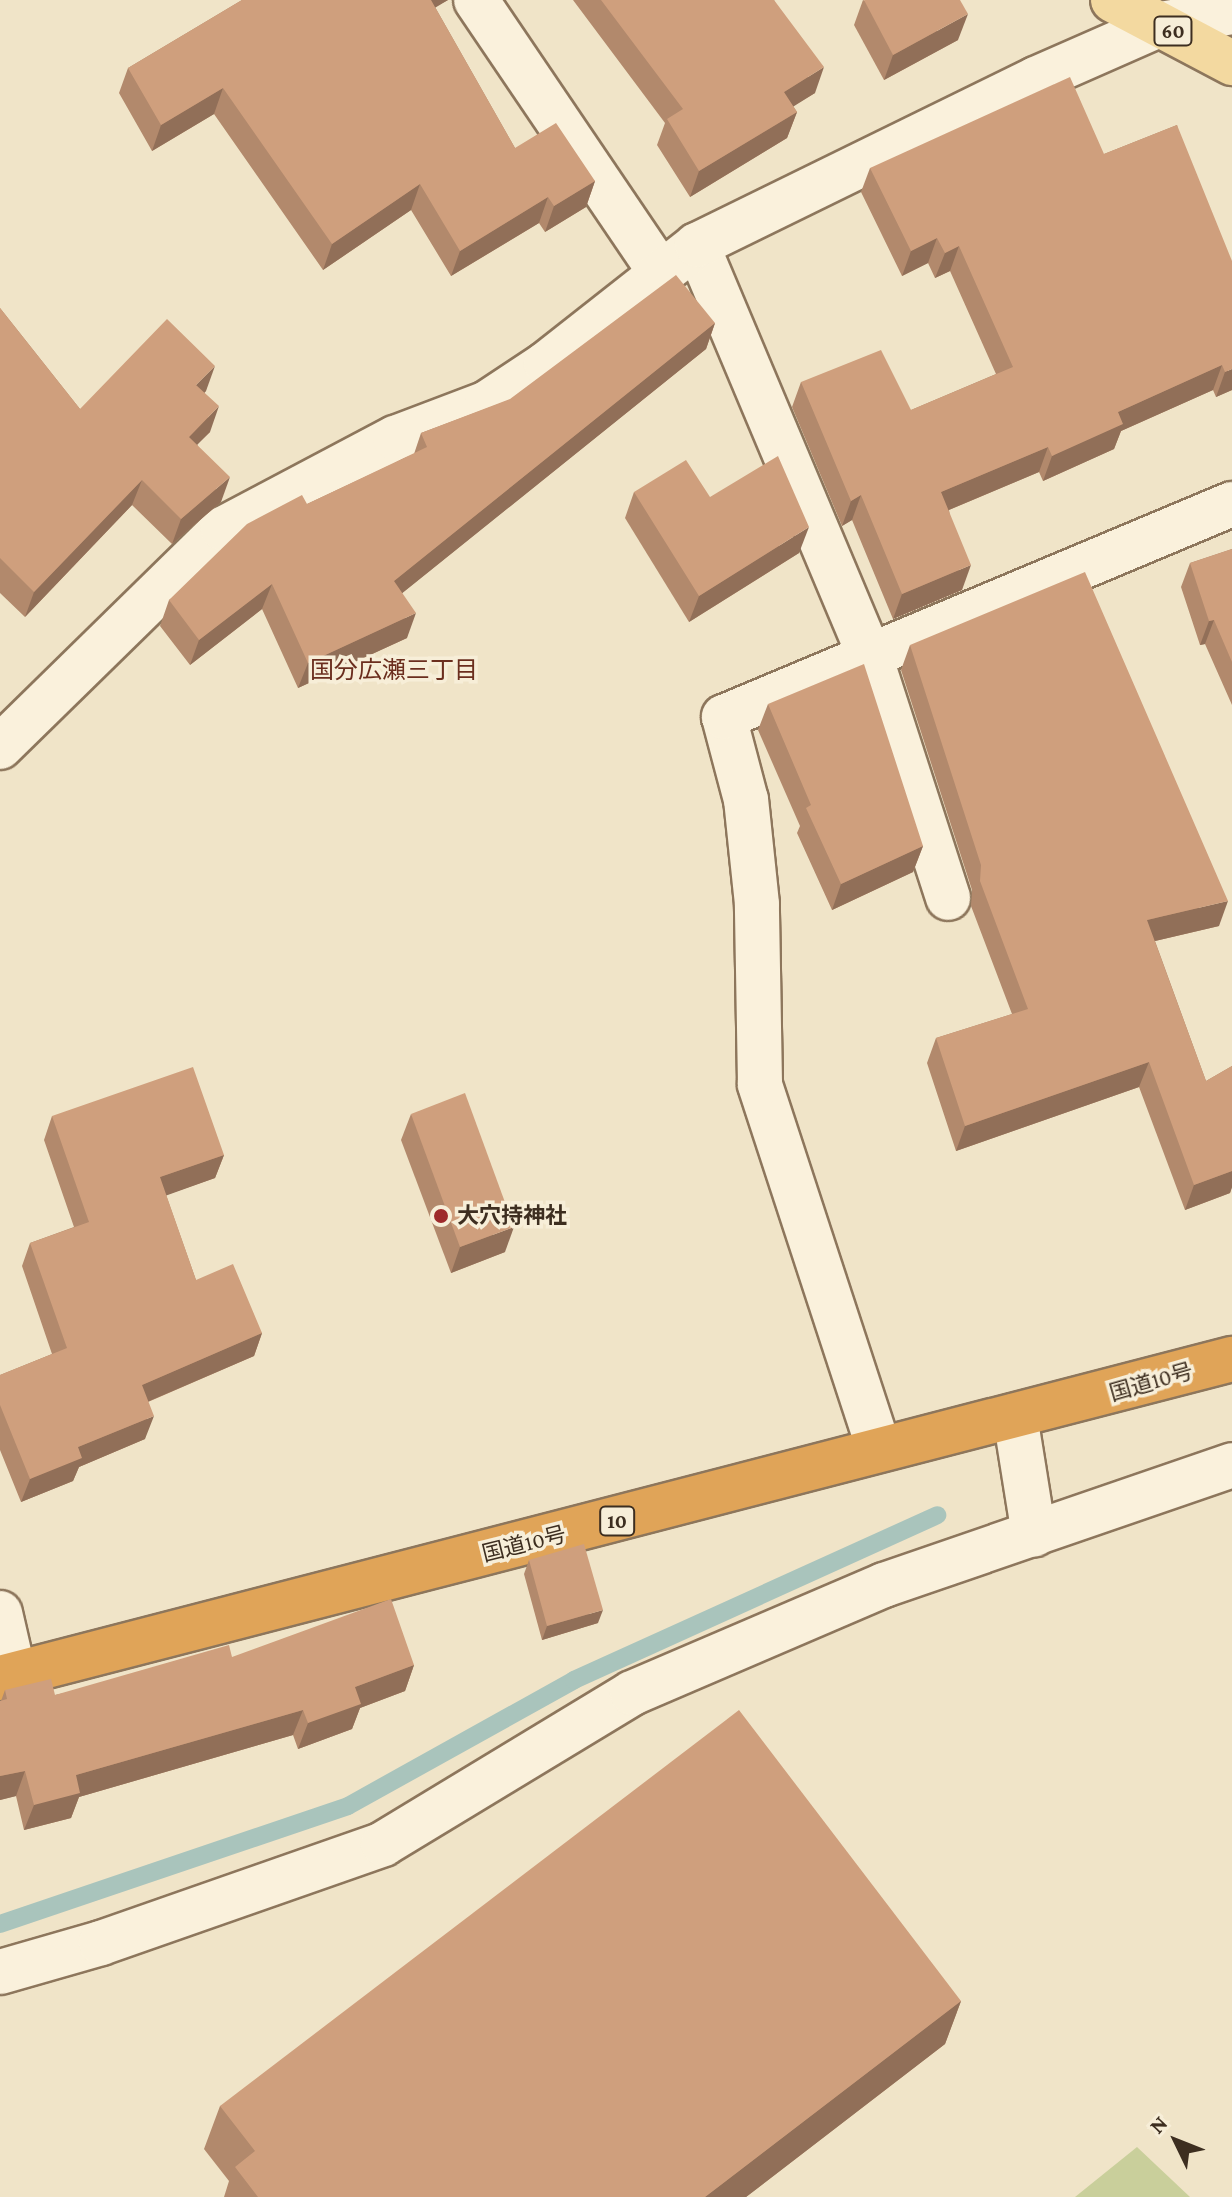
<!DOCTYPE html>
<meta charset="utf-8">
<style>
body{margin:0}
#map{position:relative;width:1232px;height:2197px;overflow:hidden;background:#f0e4c8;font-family:"Crimson Pro","Noto Sans JP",serif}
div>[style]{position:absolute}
.green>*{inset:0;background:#c9cf9b}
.stream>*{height:18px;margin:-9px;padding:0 9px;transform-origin:9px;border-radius:9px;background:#a9c4bc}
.roads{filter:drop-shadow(2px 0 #8d765c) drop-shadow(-2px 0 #8d765c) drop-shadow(0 2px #8d765c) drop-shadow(0 -2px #8d765c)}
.street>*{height:44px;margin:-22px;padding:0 22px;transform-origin:22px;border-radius:22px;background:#faf1dc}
.primary>*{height:44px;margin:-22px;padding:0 22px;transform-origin:22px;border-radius:22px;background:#f3d9a0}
.highway>*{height:44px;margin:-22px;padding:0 22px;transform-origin:22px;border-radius:22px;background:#e0a458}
.wall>*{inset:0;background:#b2896c}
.shaded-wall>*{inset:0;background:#916f58}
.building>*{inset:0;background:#cf9f7d}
.dots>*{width:22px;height:22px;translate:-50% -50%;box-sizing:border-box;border:4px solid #f7eed8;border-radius:50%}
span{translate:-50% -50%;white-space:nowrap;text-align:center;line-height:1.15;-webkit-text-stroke:7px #f7eed8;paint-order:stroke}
.shield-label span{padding:2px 6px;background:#f7eed8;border:2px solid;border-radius:6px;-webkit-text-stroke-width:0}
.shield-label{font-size:20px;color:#3d2e20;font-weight:700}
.poi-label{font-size:22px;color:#3d2e20;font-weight:700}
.left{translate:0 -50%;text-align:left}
.street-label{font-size:22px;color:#3d2e20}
.neighbourhood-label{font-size:24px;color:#6b2e1e}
.north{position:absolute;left:1136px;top:2101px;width:80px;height:80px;-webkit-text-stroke:6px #f7eed8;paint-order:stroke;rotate:313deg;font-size:22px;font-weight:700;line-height:32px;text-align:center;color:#3d2e20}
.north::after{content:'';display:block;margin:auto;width:28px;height:36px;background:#3d2e20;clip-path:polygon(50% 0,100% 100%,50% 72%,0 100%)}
</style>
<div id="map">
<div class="green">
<div style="clip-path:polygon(1137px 2147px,1190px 2197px,1075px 2197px)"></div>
</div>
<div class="stream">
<div style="left:0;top:1924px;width:367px;rotate:-18.7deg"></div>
<div style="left:348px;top:1806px;width:259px;rotate:-29.1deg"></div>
<div style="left:574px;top:1680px;width:399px;rotate:-24.4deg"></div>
</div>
<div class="roads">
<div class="street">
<div style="left:476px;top:0;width:330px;rotate:55.9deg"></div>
<div style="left:697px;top:245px;width:449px;rotate:67.2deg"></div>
<div style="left:871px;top:659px;width:251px;rotate:72.1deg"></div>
<div style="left:0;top:747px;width:312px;rotate:-44.4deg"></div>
<div style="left:223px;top:529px;width:195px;rotate:-27.9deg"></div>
<div style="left:395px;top:438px;width:98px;rotate:-20.8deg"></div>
<div style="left:487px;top:403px;width:71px;rotate:-33.5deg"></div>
<div style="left:546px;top:364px;width:192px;rotate:-38.2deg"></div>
<div style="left:697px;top:245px;width:377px;rotate:-26.1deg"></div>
<div style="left:1036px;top:79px;width:137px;rotate:-23.7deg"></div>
<div style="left:1161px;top:24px;width:72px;rotate:-9.6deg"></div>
<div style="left:1015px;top:1416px;width:120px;rotate:80.9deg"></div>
<div style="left:879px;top:1449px;width:384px;rotate:-108.1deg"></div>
<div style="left:760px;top:1084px;width:180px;rotate:-91deg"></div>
<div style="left:757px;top:904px;width:105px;rotate:-96deg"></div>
<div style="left:746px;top:800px;width:86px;rotate:-104.8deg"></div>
<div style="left:724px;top:717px;width:551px;rotate:-22.75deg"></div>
<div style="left:0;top:1613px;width:63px;rotate:77.1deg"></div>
<div style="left:0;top:1972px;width:105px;rotate:-16deg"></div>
<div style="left:101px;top:1943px;width:299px;rotate:-19.3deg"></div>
<div style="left:383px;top:1844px;width:291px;rotate:-31.2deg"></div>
<div style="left:632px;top:1693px;width:274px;rotate:-23.2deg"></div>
<div style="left:884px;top:1585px;width:368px;rotate:-19deg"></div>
</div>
<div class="primary">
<div style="left:1113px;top:0;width:135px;rotate:27.9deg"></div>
</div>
<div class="highway">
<div style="left:0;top:1678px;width:1273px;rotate:-14.52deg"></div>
</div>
</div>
<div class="wall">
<div style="clip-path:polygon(242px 0,448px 0,435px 7px,515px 148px,595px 181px,586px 207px,545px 232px,539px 223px,451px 276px,411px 210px,323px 270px,214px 114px,152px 151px,119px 93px,128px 68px)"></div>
<div style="clip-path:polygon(573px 0,774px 0,815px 93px,793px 106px,797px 112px,787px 138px,690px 197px,657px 145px,665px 123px)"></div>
<div style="clip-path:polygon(863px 0,958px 40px,884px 80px,854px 25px)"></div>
<div style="clip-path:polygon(1177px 125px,1232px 390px,1216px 397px,1213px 390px,1121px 431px,1114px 449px,1043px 481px,1039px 472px,949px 510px,962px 590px,893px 619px,852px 520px,842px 526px,792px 407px,801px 382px,911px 410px,996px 374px,950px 271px,935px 278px,928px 263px,902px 276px,861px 192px,870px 168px,1104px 154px)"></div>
<div style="clip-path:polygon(0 308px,80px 409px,206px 391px,204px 393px,210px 432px,197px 444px,221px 502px,172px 544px,132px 505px,25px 617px,0 593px)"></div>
<div style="clip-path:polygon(715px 323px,706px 349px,402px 593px,407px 638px,298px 688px,262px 609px,190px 665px,160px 626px,169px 600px,307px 504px,414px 454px,421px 433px)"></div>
<div style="clip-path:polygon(634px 492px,799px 553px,689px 622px,625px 518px)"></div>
<div style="clip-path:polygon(1232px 549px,1232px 705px,1205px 644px,1200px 645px,1181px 587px,1190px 563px)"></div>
<div style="clip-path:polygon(910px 645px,1219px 926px,1155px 941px,1206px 1081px,1232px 1066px,1232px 1187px,1230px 1193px,1185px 1210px,1139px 1087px,956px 1151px,927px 1063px,936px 1038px,1012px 1014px,971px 906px,972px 890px,901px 670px)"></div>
<div style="clip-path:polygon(768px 704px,923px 846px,913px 872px,832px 910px,797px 833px,800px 826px,758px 730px)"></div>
<div style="clip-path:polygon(411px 1114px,505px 1252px,451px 1273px,401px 1140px)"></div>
<div style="clip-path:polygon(52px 1116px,224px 1155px,215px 1178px,166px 1195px,196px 1280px,262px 1333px,254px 1356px,148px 1402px,145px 1439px,79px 1467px,73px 1481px,21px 1502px,0 1450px,0 1375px,52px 1354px,22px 1266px,30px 1243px,74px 1227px,44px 1140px)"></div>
<div style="clip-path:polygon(529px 1560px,598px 1623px,542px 1640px,524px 1574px)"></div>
<div style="clip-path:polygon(232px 1657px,414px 1665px,405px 1691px,360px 1708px,352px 1729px,298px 1749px,293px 1735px,79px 1797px,71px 1818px,24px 1830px,16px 1796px,0 1800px,0 1701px,1px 1701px,5px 1690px,55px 1695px)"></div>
<div style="clip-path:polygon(961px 2001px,945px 2044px,746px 2197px,224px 2197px,229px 2181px,204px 2149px,220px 2106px)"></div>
</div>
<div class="shaded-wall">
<div style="clip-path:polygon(424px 0,448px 0,418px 18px)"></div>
<div style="clip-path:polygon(968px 14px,958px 40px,884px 80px,893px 55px)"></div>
<div style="clip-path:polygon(824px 67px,815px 93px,775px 118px,784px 92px)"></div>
<div style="clip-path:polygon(223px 88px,214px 114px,152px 151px,161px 125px)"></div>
<div style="clip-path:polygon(797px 112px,787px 138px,690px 197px,699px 171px)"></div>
<div style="clip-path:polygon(595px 181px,586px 207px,545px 232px,554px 206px)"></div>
<div style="clip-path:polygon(420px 184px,411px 210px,323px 270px,332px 244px)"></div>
<div style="clip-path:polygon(548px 197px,539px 223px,451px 276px,460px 251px)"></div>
<div style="clip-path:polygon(937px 238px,928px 263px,902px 276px,911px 251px)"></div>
<div style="clip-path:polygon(959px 246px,950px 271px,935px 278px,945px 253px)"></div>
<div style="clip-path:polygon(715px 323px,706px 349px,385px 607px,394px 581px)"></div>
<div style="clip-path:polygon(1222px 365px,1213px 390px,1121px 431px,1114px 449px,1043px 481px,1052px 456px,1118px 412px)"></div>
<div style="clip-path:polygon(215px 366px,206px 391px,187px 411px,196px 385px)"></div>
<div style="clip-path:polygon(1232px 369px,1232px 390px,1216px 397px,1225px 372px)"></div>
<div style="clip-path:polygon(219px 406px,210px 432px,180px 462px,189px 437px)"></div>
<div style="clip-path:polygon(1048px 447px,1039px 472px,932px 517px,941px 492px)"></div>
<div style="clip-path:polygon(230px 477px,221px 502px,172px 544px,181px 519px)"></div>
<div style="clip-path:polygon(142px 480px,132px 505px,25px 617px,34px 592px)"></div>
<div style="clip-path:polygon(861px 495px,852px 520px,842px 526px,851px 501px)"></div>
<div style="clip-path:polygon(809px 527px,799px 553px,689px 622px,699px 596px)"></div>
<div style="clip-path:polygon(971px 565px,962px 590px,893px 619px,902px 594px)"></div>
<div style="clip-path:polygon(272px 584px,262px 609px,190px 665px,199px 640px)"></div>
<div style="clip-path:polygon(416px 613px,407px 638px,298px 688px,308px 663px)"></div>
<div style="clip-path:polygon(1214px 620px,1205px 644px,1200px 645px,1209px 621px)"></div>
<div style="clip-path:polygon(923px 846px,913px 872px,832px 910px,841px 884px)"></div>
<div style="clip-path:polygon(1228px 901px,1219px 926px,1138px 945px,1147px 920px)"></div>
<div style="clip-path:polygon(1149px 1062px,1139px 1087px,956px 1151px,965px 1126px)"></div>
<div style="clip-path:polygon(224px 1155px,215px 1178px,151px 1201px,160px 1177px)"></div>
<div style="clip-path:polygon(1232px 1171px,1232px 1187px,1230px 1193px,1185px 1210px,1194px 1185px)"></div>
<div style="clip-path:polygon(514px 1227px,505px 1252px,451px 1273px,460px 1247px)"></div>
<div style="clip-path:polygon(262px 1333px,254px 1356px,133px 1408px,142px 1385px)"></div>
<div style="clip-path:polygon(154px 1416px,145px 1439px,79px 1467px,73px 1481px,21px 1502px,30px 1479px,78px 1447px)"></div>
<div style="clip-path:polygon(603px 1610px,598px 1623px,542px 1640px,547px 1626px)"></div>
<div style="clip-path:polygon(414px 1665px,405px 1691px,360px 1708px,352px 1729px,298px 1749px,308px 1723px,355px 1687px)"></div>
<div style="clip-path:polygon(303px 1710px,293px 1735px,79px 1797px,71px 1818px,24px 1830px,34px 1805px,76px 1775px)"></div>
<div style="clip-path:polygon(25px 1771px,16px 1796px,0 1800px,0 1776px)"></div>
<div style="clip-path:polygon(961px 2001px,945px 2044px,746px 2197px,705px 2197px)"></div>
</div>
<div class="building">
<div style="clip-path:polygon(242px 0,431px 0,515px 148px,556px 123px,595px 181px,554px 206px,548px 197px,460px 251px,420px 184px,332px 244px,223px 88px,161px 125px,128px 68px)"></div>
<div style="clip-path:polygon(601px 0,774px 0,824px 67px,784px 92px,797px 112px,699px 171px,667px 119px,683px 109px)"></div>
<div style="clip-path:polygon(864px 0,960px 0,968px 14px,893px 55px)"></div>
<div style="clip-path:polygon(1070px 77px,1104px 154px,1177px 125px,1232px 261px,1232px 369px,1225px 372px,1222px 365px,1118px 412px,1123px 424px,1052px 456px,1048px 447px,941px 492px,971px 565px,902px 594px,861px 495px,851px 501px,801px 382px,881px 350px,911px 410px,1013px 367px,959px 246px,945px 253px,937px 238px,911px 251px,870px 168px)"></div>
<div style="clip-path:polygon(676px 275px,715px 323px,394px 581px,416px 613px,308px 663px,272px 584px,199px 640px,169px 600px,247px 524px,302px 495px,307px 504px,427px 447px,421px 433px,510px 399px)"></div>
<div style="clip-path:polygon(0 308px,80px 409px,167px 319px,215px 366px,196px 385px,219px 406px,189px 437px,230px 477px,181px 519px,142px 480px,34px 592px,0 558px)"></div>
<div style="clip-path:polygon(778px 456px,809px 527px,699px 596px,634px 492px,686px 460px,710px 497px)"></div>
<div style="clip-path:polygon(1232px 549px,1232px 662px,1214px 620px,1209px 621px,1190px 563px)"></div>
<div style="clip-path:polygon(1085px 572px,1228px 901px,1147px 920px,1206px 1081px,1232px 1066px,1232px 1171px,1194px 1185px,1149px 1062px,965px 1126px,936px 1038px,1028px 1009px,980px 881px,981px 865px,910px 645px)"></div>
<div style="clip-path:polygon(864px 664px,923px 846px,841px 884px,806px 808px,811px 805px,768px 704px)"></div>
<div style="clip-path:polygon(193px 1067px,224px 1155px,160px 1177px,196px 1280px,233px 1264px,262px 1333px,142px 1385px,154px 1416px,78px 1447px,82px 1458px,30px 1479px,0 1405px,0 1375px,67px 1348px,30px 1243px,89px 1222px,52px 1116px)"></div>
<div style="clip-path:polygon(465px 1093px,514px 1227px,460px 1247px,411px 1114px)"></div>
<div style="clip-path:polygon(584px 1544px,603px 1610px,547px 1626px,529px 1560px)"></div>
<div style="clip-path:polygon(391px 1599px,414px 1665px,355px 1687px,361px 1704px,308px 1723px,303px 1710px,76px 1775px,80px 1793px,34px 1805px,25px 1771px,0 1776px,0 1701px,7px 1699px,5px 1690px,51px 1679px,55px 1695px,229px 1645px,232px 1657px)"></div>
<div style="clip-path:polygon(739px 1710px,961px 2001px,705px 2197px,258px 2197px,235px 2167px,255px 2151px,220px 2106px)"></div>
</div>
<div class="dots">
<div style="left:441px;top:1216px;background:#9e2a2b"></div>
</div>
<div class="shield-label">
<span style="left:1173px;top:31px">60</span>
<span style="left:617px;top:1521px">10</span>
</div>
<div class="poi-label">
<span class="left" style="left:457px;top:1216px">大穴持神社</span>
</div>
<div class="street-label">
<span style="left:1151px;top:1382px;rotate:-16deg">国道10号</span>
<span style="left:524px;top:1544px;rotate:-14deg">国道10号</span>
</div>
<div class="neighbourhood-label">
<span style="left:394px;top:670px">国分広瀬三丁目</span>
</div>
<div class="north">N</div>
</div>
